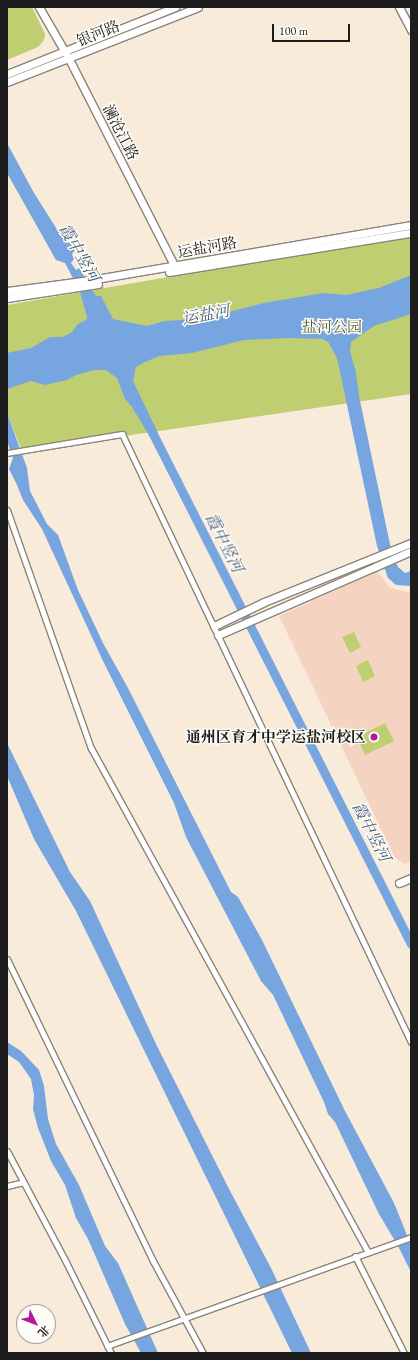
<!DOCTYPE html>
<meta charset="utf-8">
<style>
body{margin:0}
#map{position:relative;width:418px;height:1360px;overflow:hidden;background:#f8ebda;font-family:"EB Garamond","Noto Serif SC",serif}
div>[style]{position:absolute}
.built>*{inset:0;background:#f4d3c1}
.green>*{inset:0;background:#bfce71}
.water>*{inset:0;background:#76a5e0}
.river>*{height:9px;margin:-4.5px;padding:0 4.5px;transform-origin:4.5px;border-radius:4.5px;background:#76a5e0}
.roads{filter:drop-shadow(1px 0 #8a847b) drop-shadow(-1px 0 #8a847b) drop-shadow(0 1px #8a847b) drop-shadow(0 -1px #8a847b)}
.street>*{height:5px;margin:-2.5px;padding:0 2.5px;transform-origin:2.5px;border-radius:2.5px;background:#fff}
.secondary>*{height:7px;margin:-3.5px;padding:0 3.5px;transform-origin:3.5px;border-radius:3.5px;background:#fff}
.dots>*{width:11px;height:11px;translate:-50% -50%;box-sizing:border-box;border:2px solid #fdfcf7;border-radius:50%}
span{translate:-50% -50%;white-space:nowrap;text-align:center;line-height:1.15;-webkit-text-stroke:3px #fdfcf7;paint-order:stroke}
.street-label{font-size:15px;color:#1c1c1c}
.park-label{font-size:15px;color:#555a3a}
.poi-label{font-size:15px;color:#1c1c1c;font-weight:700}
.right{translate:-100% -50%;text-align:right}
.water-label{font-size:16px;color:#445a74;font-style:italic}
.frame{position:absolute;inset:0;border:8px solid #1c1c1c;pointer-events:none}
.north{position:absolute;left:16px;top:1304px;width:40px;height:40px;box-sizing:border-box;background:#fdfcf7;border:1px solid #a3a29f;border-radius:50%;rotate:133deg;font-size:11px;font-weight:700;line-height:16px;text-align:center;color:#1c1c1c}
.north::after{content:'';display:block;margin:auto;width:14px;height:18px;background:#b5179e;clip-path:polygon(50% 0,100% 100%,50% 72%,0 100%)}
.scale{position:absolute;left:272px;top:24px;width:78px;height:18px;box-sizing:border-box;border:2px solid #1c1c1c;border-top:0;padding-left:5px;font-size:12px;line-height:14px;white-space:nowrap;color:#1c1c1c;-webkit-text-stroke:3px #fdfcf7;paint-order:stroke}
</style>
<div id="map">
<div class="built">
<div style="clip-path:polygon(377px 571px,390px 588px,408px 592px,411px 591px,411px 861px,405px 864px,395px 858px,279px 616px)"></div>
</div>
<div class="green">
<div style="clip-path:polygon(7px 7px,32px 7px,45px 34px,44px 40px,38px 47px,7px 60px)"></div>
<div style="clip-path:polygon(411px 235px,411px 394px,22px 451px,7px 413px,7px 305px)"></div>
<div style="clip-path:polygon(354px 632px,361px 647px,350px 653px,342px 637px)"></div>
<div style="clip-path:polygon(368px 660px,375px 676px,363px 682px,356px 666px)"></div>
<div style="clip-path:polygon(385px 723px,394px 741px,365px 755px,357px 737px)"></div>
</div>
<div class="water">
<div style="clip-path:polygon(7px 143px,34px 193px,65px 242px,70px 243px,75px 250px,72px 254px,74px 259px,71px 263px,76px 270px,79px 268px,96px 296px,101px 296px,113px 319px,147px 326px,165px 321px,181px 320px,225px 313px,264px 303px,323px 293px,347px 295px,355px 293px,379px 288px,411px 275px,411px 314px,374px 326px,351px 342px,350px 351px,356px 373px,359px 396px,392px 554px,398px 567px,405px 573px,411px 571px,411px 586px,396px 585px,388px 578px,377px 546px,337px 358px,329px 343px,323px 339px,290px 338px,244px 340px,192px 353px,159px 356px,143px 363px,136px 367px,133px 381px,158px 433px,150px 437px,132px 407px,125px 399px,117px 378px,106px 370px,94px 370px,76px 375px,67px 380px,45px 385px,31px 381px,7px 389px,7px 353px,31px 348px,50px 337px,62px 337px,71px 333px,78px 324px,86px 320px,87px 317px,80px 292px,65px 263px,56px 260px,7px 173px)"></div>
<div style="clip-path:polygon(7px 413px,27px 468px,30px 491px,47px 524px,58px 535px,78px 590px,103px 643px,128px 688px,231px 892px,238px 897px,262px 940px,345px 1111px,394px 1203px,411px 1245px,411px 1272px,398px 1246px,379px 1214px,335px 1122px,328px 1114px,324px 1102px,273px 995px,261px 981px,186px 837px,174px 803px,103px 661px,42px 529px,23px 500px,17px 485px,9px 469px,13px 458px,7px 441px)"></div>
<div style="clip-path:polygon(7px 743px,70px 872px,90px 901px,156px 1044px,228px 1187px,271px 1268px,311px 1353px,292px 1353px,76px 911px,34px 839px,7px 776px)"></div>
<div style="clip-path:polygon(7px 1042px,21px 1051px,39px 1070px,44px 1086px,48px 1119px,56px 1144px,79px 1185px,105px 1246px,118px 1263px,158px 1353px,141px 1353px,125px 1324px,88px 1239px,76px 1218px,65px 1185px,51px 1161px,38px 1128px,33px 1109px,34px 1095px,31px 1079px,19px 1062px,7px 1054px)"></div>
</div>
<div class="river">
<div style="left:149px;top:426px;width:580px;rotate:63.17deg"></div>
</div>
<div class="roads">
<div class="street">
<div style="left:7px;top:453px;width:117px;rotate:-9.4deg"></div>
<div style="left:122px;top:434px;width:673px;rotate:64.58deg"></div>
<div style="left:7px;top:510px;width:252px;rotate:70.6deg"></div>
<div style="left:91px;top:748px;width:575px;rotate:61.21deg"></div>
<div style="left:7px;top:959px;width:335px;rotate:64.2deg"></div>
<div style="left:153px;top:1261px;width:105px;rotate:61.5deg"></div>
<div style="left:7px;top:1151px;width:126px;rotate:62deg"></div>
<div style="left:66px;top:1262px;width:102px;rotate:63.7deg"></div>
<div style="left:7px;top:1186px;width:17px;rotate:-13deg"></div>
<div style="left:355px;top:1256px;width:109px;rotate:63.2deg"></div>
<div style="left:107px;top:1346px;width:323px;rotate:-19.7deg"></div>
</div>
<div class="secondary">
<div style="left:39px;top:7px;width:60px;rotate:60deg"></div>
<div style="left:69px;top:59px;width:236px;rotate:63deg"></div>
<div style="left:399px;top:7px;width:26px;rotate:62deg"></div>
<div style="left:7px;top:74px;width:181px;rotate:-21.7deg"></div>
<div style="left:7px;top:82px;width:205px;rotate:-21.4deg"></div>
<div style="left:169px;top:272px;width:245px;rotate:-9.2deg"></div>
<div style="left:7px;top:291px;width:84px;rotate:-7.5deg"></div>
<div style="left:90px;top:280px;width:326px;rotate:-9.7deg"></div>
<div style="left:7px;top:298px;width:92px;rotate:-8.7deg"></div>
<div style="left:214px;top:626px;width:55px;rotate:-25.6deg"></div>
<div style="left:264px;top:602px;width:158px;rotate:-21.9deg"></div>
<div style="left:218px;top:635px;width:210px;rotate:-23.5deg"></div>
<div style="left:399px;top:883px;width:13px;rotate:-23deg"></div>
</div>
</div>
<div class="dots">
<div style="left:374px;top:737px;background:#b5179e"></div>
</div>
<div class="street-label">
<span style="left:98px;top:33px;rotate:-22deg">银河路</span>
<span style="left:121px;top:132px;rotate:63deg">澜沧江路</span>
<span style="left:207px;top:247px;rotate:-10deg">运盐河路</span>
</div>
<div class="park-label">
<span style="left:332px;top:327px">盐河公园</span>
</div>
<div class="poi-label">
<span class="right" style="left:366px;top:737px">通州区育才中学运盐河校区</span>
</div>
<div class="water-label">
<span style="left:79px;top:253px;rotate:60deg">霞中竖河</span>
<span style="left:206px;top:315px;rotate:-11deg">运盐河</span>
<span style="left:224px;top:543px;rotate:63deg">霞中竖河</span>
<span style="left:371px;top:832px;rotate:63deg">霞中竖河</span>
</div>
<div class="frame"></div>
<div class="north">北</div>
<div class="scale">100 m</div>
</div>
